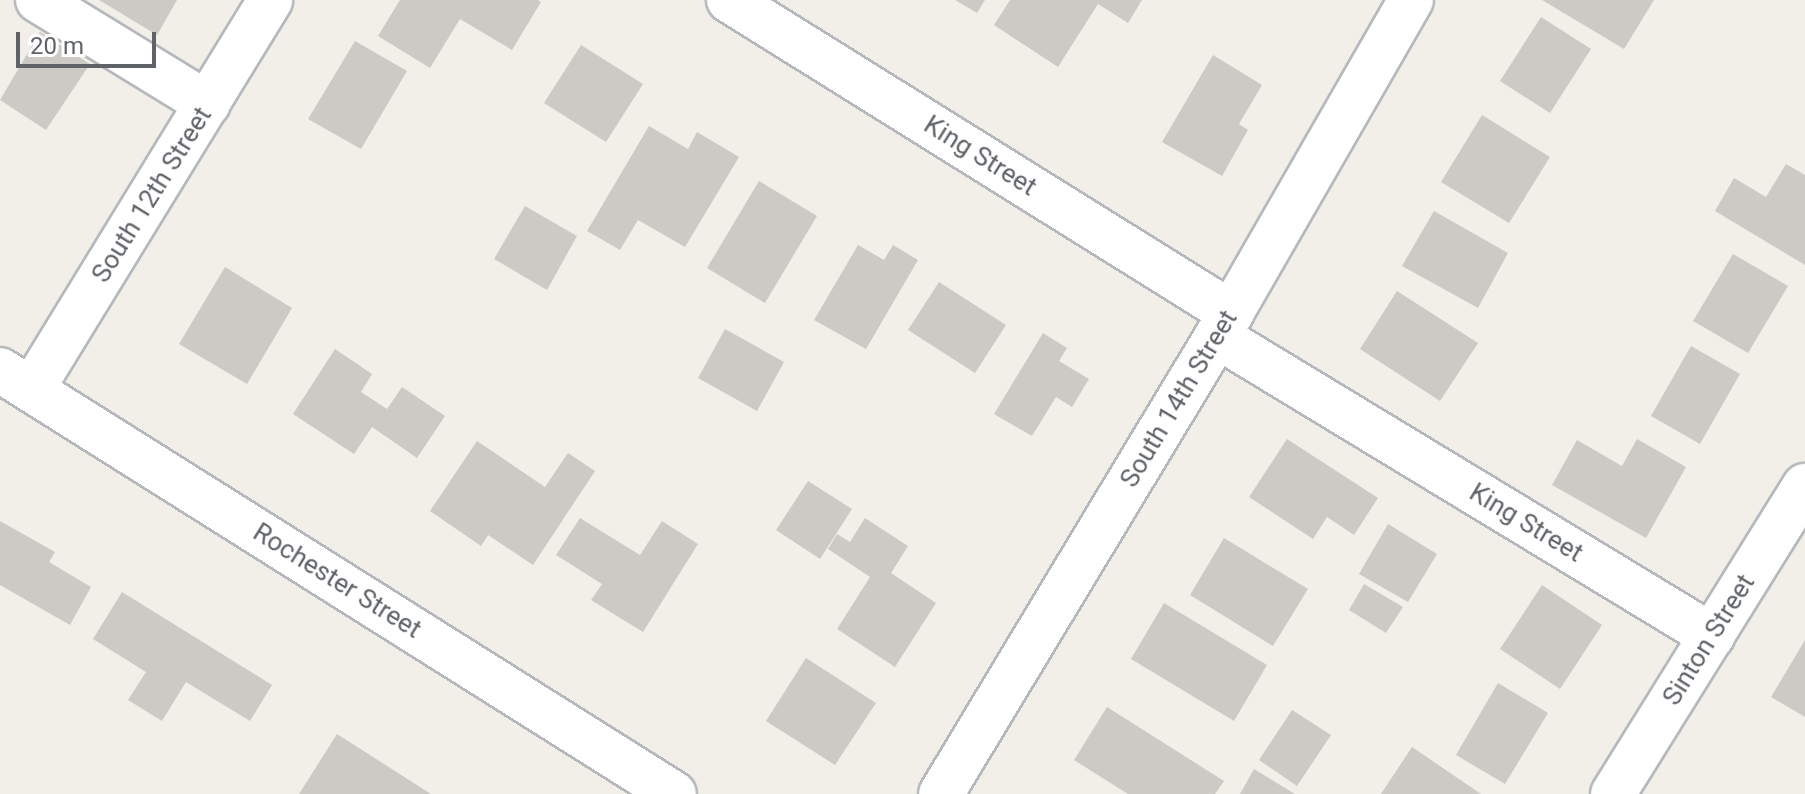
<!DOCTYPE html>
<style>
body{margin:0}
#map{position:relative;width:1805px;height:794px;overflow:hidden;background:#f1efe8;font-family:Roboto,sans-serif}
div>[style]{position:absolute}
.building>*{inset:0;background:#cccac5}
.roads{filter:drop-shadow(2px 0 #b5b8bc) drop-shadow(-2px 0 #b5b8bc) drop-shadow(0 2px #b5b8bc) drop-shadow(0 -2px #b5b8bc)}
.minor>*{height:44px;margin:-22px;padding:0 22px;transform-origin:22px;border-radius:22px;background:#fff}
span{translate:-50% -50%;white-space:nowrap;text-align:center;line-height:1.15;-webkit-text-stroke:6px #fff;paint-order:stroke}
.street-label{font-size:26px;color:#5f6368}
.scale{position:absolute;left:16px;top:32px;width:140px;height:36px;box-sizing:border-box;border:4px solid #5f6368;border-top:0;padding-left:10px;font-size:24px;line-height:28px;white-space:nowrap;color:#5f6368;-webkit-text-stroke:6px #fff;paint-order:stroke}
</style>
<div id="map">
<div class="building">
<div style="clip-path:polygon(99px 0,177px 0,157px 35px)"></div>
<div style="clip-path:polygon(400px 0,538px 0,541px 2px,512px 50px,460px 19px,430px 68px,378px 36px)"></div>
<div style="clip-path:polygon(955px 0,985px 0,977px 13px)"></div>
<div style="clip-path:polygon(1010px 0,1142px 0,1128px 23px,1098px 4px,1058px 67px,994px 25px)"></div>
<div style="clip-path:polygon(1542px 0,1654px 0,1624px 49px)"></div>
<div style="clip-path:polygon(1541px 17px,1591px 49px,1550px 113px,1500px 81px)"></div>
<div style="clip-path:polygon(40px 32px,90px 64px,46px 130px,0 100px)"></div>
<div style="clip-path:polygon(355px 41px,407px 71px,361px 149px,308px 119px)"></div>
<div style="clip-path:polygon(581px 45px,643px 84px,606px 142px,544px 103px)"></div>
<div style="clip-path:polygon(1213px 55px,1262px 85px,1239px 124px,1248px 130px,1222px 176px,1162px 142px)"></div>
<div style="clip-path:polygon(1482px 115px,1550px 157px,1509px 223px,1441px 182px)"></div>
<div style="clip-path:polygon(649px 126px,688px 149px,697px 132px,739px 157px,685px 247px,638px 220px,620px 250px,587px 231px)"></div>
<div style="clip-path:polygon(1786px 164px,1805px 175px,1805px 265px,1715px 211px,1734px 178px,1766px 197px)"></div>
<div style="clip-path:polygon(759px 181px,817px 216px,765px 303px,707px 268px)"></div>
<div style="clip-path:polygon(525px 206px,577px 236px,547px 290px,494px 259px)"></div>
<div style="clip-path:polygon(1434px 211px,1508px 253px,1478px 308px,1402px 266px)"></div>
<div style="clip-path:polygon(858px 245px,884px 260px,893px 245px,918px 260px,866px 349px,814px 320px)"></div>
<div style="clip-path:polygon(1733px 254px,1788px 286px,1748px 353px,1693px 321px)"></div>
<div style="clip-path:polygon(225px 267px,292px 308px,247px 384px,179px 344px)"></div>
<div style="clip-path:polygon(939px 282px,1006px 325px,975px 373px,908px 330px)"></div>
<div style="clip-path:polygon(1397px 291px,1478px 343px,1440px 401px,1360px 349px)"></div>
<div style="clip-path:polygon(725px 329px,784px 362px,757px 411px,698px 378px)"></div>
<div style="clip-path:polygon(1043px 333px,1067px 348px,1059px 361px,1089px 379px,1072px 407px,1056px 397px,1032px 436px,994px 414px)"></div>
<div style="clip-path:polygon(1691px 346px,1740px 374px,1700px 444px,1651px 416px)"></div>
<div style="clip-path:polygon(335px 349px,372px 374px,361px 392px,387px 409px,402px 387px,445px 416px,417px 458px,372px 427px,354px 454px,293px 414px)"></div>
<div style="clip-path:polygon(1287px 439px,1378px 498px,1354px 535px,1327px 517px,1313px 539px,1249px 497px)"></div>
<div style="clip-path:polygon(1637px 439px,1686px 467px,1646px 538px,1552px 485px,1577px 440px,1622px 466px)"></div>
<div style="clip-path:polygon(477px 441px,545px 487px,568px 453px,595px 471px,533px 565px,488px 535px,481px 546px,430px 511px)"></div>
<div style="clip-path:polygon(808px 481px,852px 509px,820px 559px,776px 530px)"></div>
<div style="clip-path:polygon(580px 518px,640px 555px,662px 521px,698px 544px,643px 632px,591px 600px,602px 584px,556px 555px)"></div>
<div style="clip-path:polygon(865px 518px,908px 546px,891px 573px,936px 603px,895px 667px,837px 629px,870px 577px,828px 549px,837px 534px,850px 542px)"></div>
<div style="clip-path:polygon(0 521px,55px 552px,49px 562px,91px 587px,70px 625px,0 585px)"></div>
<div style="clip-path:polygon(1388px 524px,1437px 554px,1408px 602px,1359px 574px)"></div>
<div style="clip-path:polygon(1224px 538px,1308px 589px,1273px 646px,1190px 595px)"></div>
<div style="clip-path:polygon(1364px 584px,1403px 607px,1386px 633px,1349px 610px)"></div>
<div style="clip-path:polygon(1542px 585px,1602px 625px,1560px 689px,1500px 649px)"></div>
<div style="clip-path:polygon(122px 592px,272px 685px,250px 721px,186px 682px,162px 721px,128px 700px,146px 672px,93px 639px)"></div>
<div style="clip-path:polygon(1164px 603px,1267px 665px,1234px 721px,1131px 659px)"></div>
<div style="clip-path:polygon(1805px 640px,1805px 717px,1771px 697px)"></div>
<div style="clip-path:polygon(806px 658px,876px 703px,835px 765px,766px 721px)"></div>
<div style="clip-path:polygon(1498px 683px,1548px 713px,1505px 784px,1456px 755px)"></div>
<div style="clip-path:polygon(1107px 707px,1224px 781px,1215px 794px,1128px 794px,1074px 760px)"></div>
<div style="clip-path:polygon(1292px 710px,1331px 735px,1297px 786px,1259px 760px)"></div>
<div style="clip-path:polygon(337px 734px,431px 794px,299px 794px)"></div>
<div style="clip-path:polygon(1412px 747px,1481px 794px,1381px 794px)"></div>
<div style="clip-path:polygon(1254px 769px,1295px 794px,1240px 794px)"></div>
</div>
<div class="roads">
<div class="minor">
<div style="left:38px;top:0;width:199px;rotate:31.5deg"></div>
<div style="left:729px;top:0;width:592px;rotate:31.94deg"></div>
<div style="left:1217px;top:336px;width:579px;rotate:31.22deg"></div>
<div style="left:0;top:370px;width:796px;rotate:32.17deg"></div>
<div style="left:32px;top:389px;width:456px;rotate:-58.5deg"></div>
<div style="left:941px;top:794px;width:562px;rotate:-58.91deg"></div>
<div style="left:1231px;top:313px;width:361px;rotate:-60.1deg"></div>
<div style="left:1613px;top:794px;width:363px;rotate:-58.1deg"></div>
</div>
</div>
<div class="street-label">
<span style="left:980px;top:156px;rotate:32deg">King Street</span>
<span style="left:152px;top:195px;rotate:-58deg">South 12th Street</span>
<span style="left:1179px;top:399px;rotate:-59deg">South 14th Street</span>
<span style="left:1526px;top:523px;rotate:31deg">King Street</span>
<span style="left:337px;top:581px;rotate:32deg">Rochester Street</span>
<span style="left:1709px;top:640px;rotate:-58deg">Sinton Street</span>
</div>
<div class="scale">20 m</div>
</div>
